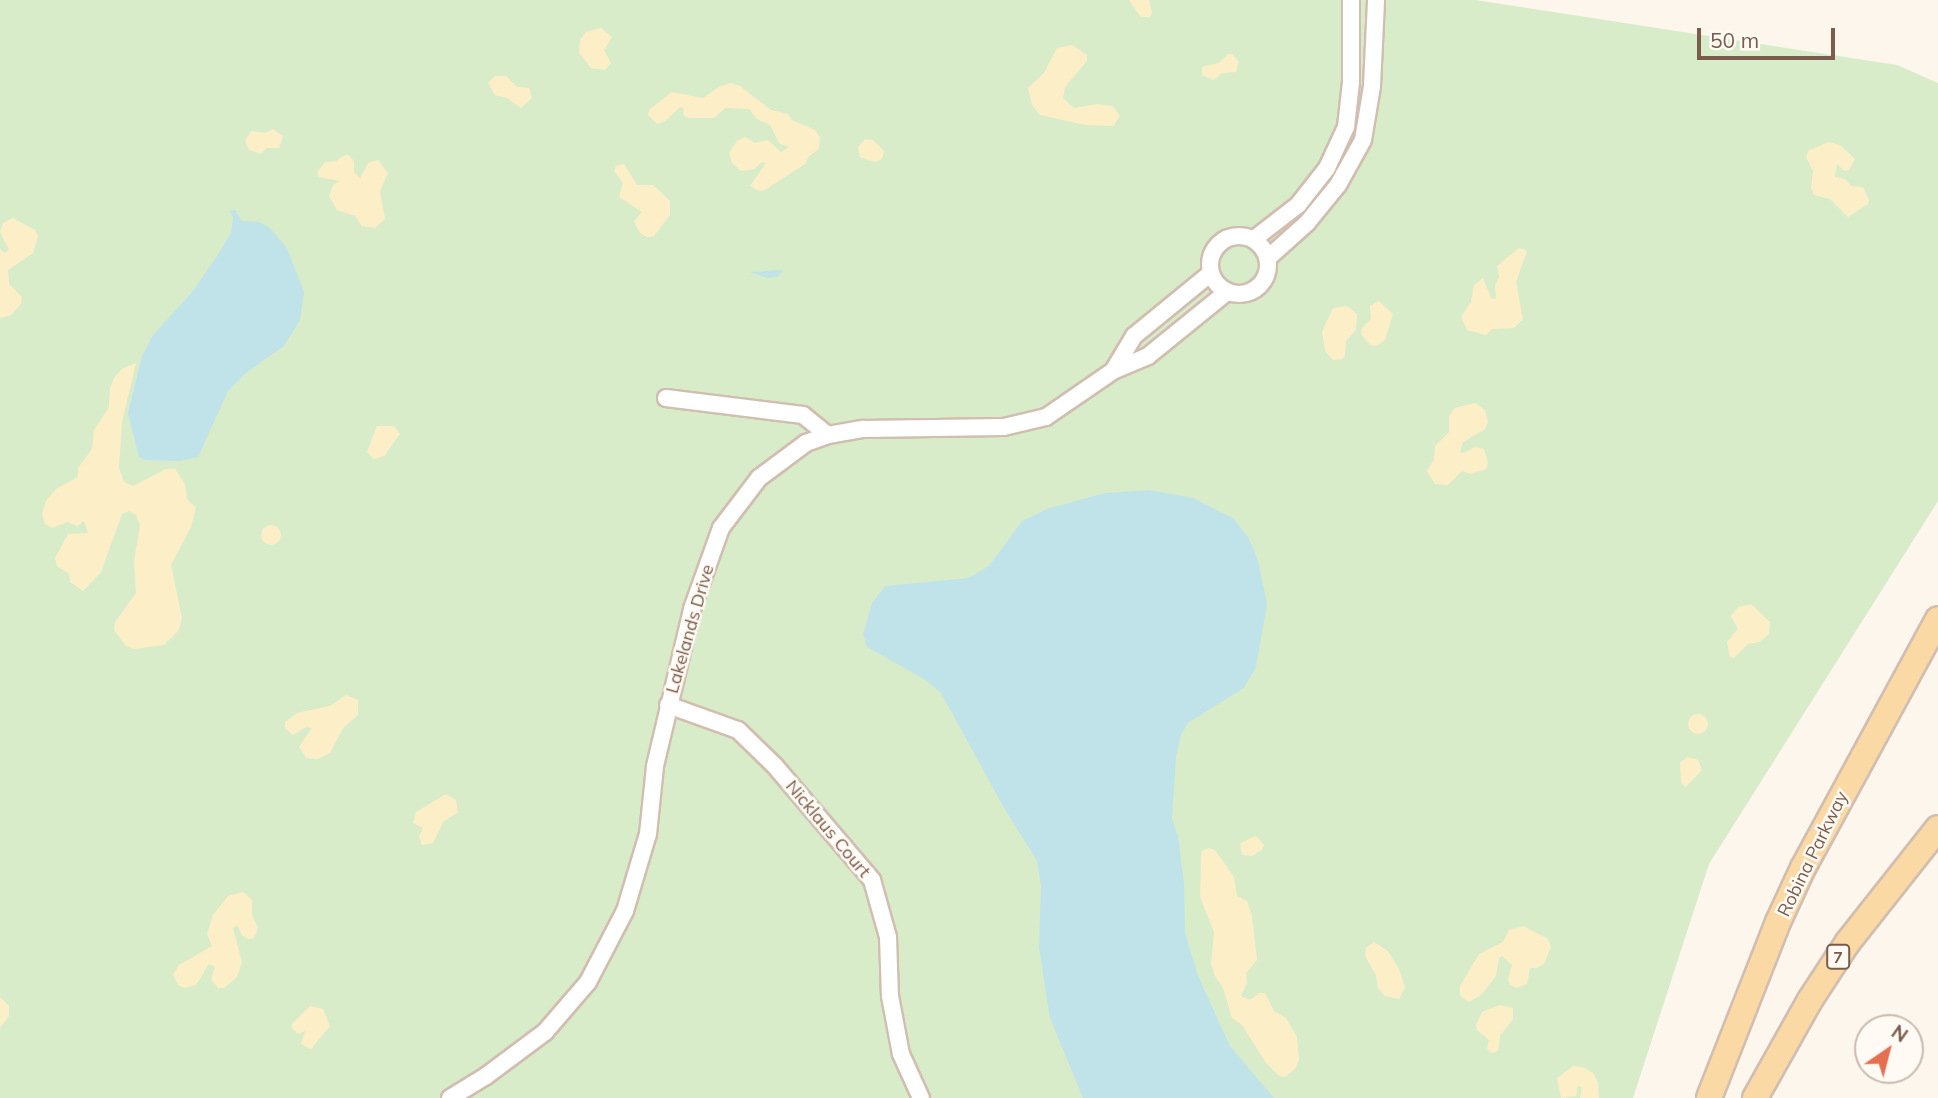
<!DOCTYPE html>
<style>
body{margin:0}
#map{position:relative;width:1938px;height:1098px;overflow:hidden;background:#fdf6ec;font-family:Mulish,sans-serif}
div>[style]{position:absolute}
.green>*{inset:0;background:#d8ecc9}
.sand>*{inset:0;background:#fcefc7}
.round{border-radius:50%}
.water>*{inset:0;background:#bfe3e8}
.roads{filter:drop-shadow(2px 0 #d1beb0) drop-shadow(-2px 0 #d1beb0) drop-shadow(0 2px #d1beb0) drop-shadow(0 -2px #d1beb0)}
.street>*{height:16px;margin:-8px;padding:0 8px;transform-origin:8px;border-radius:8px;background:#fff}
.street>.ring{margin:-8px;padding:0;box-sizing:content-box;background:none;border:16px solid #fff;border-radius:50%}
.primary>*{height:24px;margin:-12px;padding:0 12px;transform-origin:12px;border-radius:12px;background:#fbd9a5}
span{translate:-50% -50%;white-space:nowrap;text-align:center;line-height:1.15;-webkit-text-stroke:5px #fffaf3;paint-order:stroke}
.shield-label span{padding:2px 5px;background:#fffaf3;border:2px solid;border-radius:5px;-webkit-text-stroke-width:0}
.shield-label{font-size:16px;color:#7a5c4d;font-weight:700}
.street-label{font-size:18px;color:#7a5c4d}
.north{position:absolute;left:1854px;top:1014px;width:70px;height:70px;box-sizing:border-box;background:#fffaf3;border:2px solid #cabbb1;border-radius:50%;rotate:35deg;font-size:19px;font-weight:700;line-height:28px;text-align:center;color:#7a5c4d}
.north::after{content:'';display:block;margin:auto;width:24px;height:32px;background:#e76f51;clip-path:polygon(50% 0,100% 100%,50% 72%,0 100%)}
.scale{position:absolute;left:1697px;top:28px;width:138px;height:32px;box-sizing:border-box;border:4px solid #7a5c4d;border-top:0;padding-left:9px;font-size:21px;line-height:24px;white-space:nowrap;color:#7a5c4d;-webkit-text-stroke:5px #fffaf3;paint-order:stroke}
</style>
<div id="map">
<div class="green">
<div style="clip-path:polygon(0 0,1475px 0,1897px 65px,1938px 83px,1938px 501px,1709px 864px,1633px 1098px,0 1098px)"></div>
</div>
<div class="sand">
<div style="clip-path:polygon(1129px 0,1149px 0,1152px 13px,1150px 17px,1141px 17px)"></div>
<div style="clip-path:polygon(601px 28px,612px 37px,604px 50px,611px 63px,605px 70px,591px 68px,579px 53px,580px 40px,586px 32px)"></div>
<div style="clip-path:polygon(1072px 45px,1087px 55px,1087px 61px,1065px 87px,1063px 98px,1074px 108px,1097px 104px,1113px 106px,1120px 116px,1113px 126px,1086px 125px,1040px 115px,1032px 105px,1028px 88px,1044px 73px,1057px 48px)"></div>
<div style="clip-path:polygon(1228px 54px,1232px 54px,1239px 62px,1236px 72px,1222px 73px,1213px 80px,1202px 75px,1202px 67px,1219px 63px)"></div>
<div style="clip-path:polygon(495px 76px,506px 76px,517px 87px,529px 88px,532px 98px,521px 108px,507px 98px,495px 95px,488px 83px)"></div>
<div style="clip-path:polygon(730px 83px,740px 86px,771px 110px,788px 114px,792px 120px,815px 130px,820px 137px,819px 149px,809px 156px,805px 164px,765px 190px,759px 191px,750px 186px,766px 163px,761px 162px,755px 169px,741px 171px,732px 163px,729px 153px,737px 141px,745px 137px,755px 143px,768px 140px,781px 152px,789px 147px,780px 144px,770px 125px,757px 119px,749px 109px,725px 108px,714px 118px,689px 118px,683px 115px,684px 109px,680px 107px,665px 121px,657px 124px,648px 115px,649px 110px,672px 92px,703px 98px,717px 88px)"></div>
<div style="clip-path:polygon(273px 129px,283px 136px,279px 148px,266px 148px,261px 154px,249px 150px,245px 140px,252px 131px,265px 133px)"></div>
<div style="clip-path:polygon(865px 139px,873px 140px,884px 151px,882px 159px,875px 162px,860px 157px,858px 147px)"></div>
<div style="clip-path:polygon(1828px 142px,1840px 145px,1855px 159px,1849px 170px,1844px 171px,1837px 164px,1835px 177px,1845px 179px,1851px 186px,1863px 187px,1869px 200px,1868px 204px,1848px 217px,1830px 199px,1814px 195px,1811px 188px,1813px 171px,1806px 157px,1808px 151px)"></div>
<div style="clip-path:polygon(347px 154px,354px 161px,354px 172px,360px 178px,368px 163px,378px 160px,388px 173px,380px 191px,385px 219px,375px 228px,362px 226px,355px 216px,337px 210px,329px 196px,333px 185px,340px 181px,319px 177px,317px 173px,325px 162px,336px 161px)"></div>
<div style="clip-path:polygon(624px 164px,637px 185px,653px 185px,670px 201px,670px 215px,654px 236px,647px 237px,640px 233px,634px 221px,642px 212px,619px 197px,623px 183px,614px 171px,616px 166px)"></div>
<div style="clip-path:polygon(13px 218px,35px 230px,38px 236px,33px 253px,8px 270px,9px 284px,22px 297px,21px 304px,11px 315px,0 318px,0 249px,4px 253px,9px 250px,0 232px,3px 223px)"></div>
<div style="clip-path:polygon(1519px 248px,1527px 251px,1516px 282px,1523px 319px,1514px 328px,1492px 329px,1486px 335px,1467px 330px,1461px 317px,1471px 302px,1474px 285px,1483px 278px,1491px 298px,1496px 299px,1495px 286px,1499px 277px,1497px 266px)"></div>
<div style="clip-path:polygon(1379px 301px,1393px 314px,1385px 340px,1376px 346px,1370px 345px,1361px 334px,1362px 328px,1371px 319px,1370px 306px)"></div>
<div style="clip-path:polygon(1347px 306px,1357px 314px,1356px 330px,1346px 341px,1345px 356px,1342px 359px,1333px 360px,1325px 351px,1322px 332px,1333px 308px)"></div>
<div style="clip-path:polygon(136px 363px,122px 422px,119px 468px,124px 482px,133px 486px,166px 469px,175px 469px,185px 484px,187px 499px,196px 508px,191px 527px,171px 565px,182px 618px,179px 630px,164px 645px,134px 649px,126px 646px,114px 630px,115px 622px,136px 593px,134px 561px,140px 525px,136px 515px,129px 511px,122px 514px,101px 572px,83px 591px,70px 582px,69px 574px,57px 566px,55px 558px,68px 534px,88px 533px,84px 521px,77px 526px,67px 522px,52px 528px,45px 524px,42px 514px,46px 501px,56px 489px,78px 477px,78px 468px,92px 449px,94px 430px,109px 407px,110px 388px,114px 378px,122px 369px)"></div>
<div style="clip-path:polygon(1475px 403px,1485px 410px,1488px 422px,1485px 429px,1463px 442px,1460px 452px,1464px 453px,1475px 447px,1484px 449px,1488px 463px,1486px 469px,1471px 474px,1462px 471px,1448px 485px,1435px 484px,1427px 471px,1434px 459px,1435px 446px,1449px 432px,1449px 416px,1455px 408px)"></div>
<div style="clip-path:polygon(377px 426px,394px 426px,400px 434px,384px 456px,374px 459px,367px 452px)"></div>
<div class="round" style="left:261px;top:525px;width:20px;height:20px"></div>
<div style="clip-path:polygon(1751px 604px,1770px 622px,1769px 634px,1759px 642px,1748px 644px,1734px 658px,1730px 657px,1727px 642px,1738px 629px,1731px 616px,1738px 607px)"></div>
<div style="clip-path:polygon(346px 695px,358px 700px,358px 715px,343px 728px,330px 753px,318px 759px,306px 758px,299px 747px,312px 728px,306px 727px,293px 735px,285px 728px,285px 722px,297px 713px,330px 706px)"></div>
<div class="round" style="left:1688px;top:714px;width:20px;height:20px"></div>
<div style="clip-path:polygon(1687px 757px,1698px 760px,1702px 770px,1686px 787px,1681px 783px,1680px 763px)"></div>
<div style="clip-path:polygon(446px 794px,456px 800px,458px 812px,443px 822px,433px 843px,422px 845px,419px 836px,423px 828px,413px 823px,416px 812px)"></div>
<div style="clip-path:polygon(1256px 836px,1264px 845px,1262px 850px,1252px 856px,1242px 855px,1240px 843px)"></div>
<div style="clip-path:polygon(1209px 848px,1215px 850px,1234px 877px,1237px 896px,1247px 901px,1252px 916px,1257px 960px,1246px 973px,1247px 983px,1241px 996px,1250px 1000px,1259px 993px,1265px 993px,1274px 1011px,1286px 1018px,1297px 1037px,1299px 1060px,1295px 1069px,1285px 1077px,1278px 1075px,1266px 1063px,1242px 1025px,1232px 1018px,1223px 988px,1215px 976px,1211px 964px,1214px 932px,1200px 897px,1201px 858px,1202px 851px)"></div>
<div style="clip-path:polygon(243px 892px,252px 900px,252px 915px,258px 928px,254px 938px,248px 939px,242px 935px,237px 925px,233px 928px,242px 962px,237px 977px,224px 988px,218px 988px,211px 979px,215px 967px,209px 964px,196px 985px,184px 988px,178px 985px,173px 975px,179px 965px,212px 946px,207px 934px,213px 915px,228px 896px)"></div>
<div style="clip-path:polygon(1523px 926px,1548px 939px,1551px 947px,1544px 964px,1537px 968px,1530px 968px,1527px 984px,1516px 988px,1510px 985px,1508px 979px,1512px 965px,1502px 956px,1499px 958px,1496px 976px,1481px 995px,1469px 1002px,1464px 999px,1460px 995px,1460px 986px,1479px 954px,1503px 942px,1509px 930px)"></div>
<div style="clip-path:polygon(1374px 942px,1388px 951px,1399px 969px,1405px 988px,1399px 999px,1385px 996px,1378px 988px,1376px 975px,1365px 956px,1366px 948px)"></div>
<div style="clip-path:polygon(0 997px,9px 1006px,9px 1016px,0 1028px)"></div>
<div style="clip-path:polygon(1500px 1005px,1513px 1008px,1513px 1019px,1500px 1036px,1498px 1051px,1491px 1053px,1487px 1049px,1489px 1040px,1477px 1030px,1476px 1025px,1482px 1012px)"></div>
<div style="clip-path:polygon(310px 1006px,323px 1009px,330px 1026px,311px 1049px,301px 1044px,305px 1031px,298px 1034px,292px 1028px,292px 1024px)"></div>
<div style="clip-path:polygon(1573px 1066px,1583px 1067px,1593px 1073px,1598px 1083px,1599px 1098px,1580px 1098px,1582px 1087px,1578px 1086px,1576px 1096px,1561px 1098px,1557px 1078px)"></div>
</div>
<div class="water">
<div style="clip-path:polygon(235px 210px,242px 221px,259px 222px,270px 228px,287px 248px,304px 292px,300px 320px,284px 346px,246px 373px,228px 391px,198px 457px,180px 461px,145px 460px,139px 457px,128px 413px,142px 356px,153px 335px,193px 291px,217px 256px,231px 233px,233px 218px,230px 211px)"></div>
<div style="clip-path:polygon(784px 270px,777px 277px,768px 278px,749px 272px)"></div>
<div style="clip-path:polygon(1150px 490px,1193px 498px,1233px 518px,1248px 537px,1258px 560px,1267px 604px,1256px 667px,1244px 688px,1188px 723px,1181px 735px,1176px 757px,1172px 819px,1178px 836px,1184px 883px,1185px 933px,1198px 976px,1230px 1046px,1274px 1098px,1083px 1098px,1050px 1018px,1039px 948px,1041px 885px,1037px 861px,1003px 806px,941px 693px,924px 679px,867px 647px,863px 634px,872px 603px,885px 586px,968px 578px,989px 566px,1022px 521px,1047px 509px,1105px 493px)"></div>
</div>
<div class="roads">
<div class="street">
<div class="ring" style="left:1210px;top:236px;width:42px;height:42px"></div>
<div style="left:1254px;top:239px;width:56px;rotate:-37.7deg"></div>
<div style="left:1298px;top:205px;width:47px;rotate:-51.9deg"></div>
<div style="left:1327px;top:168px;width:45px;rotate:-65.1deg"></div>
<div style="left:1346px;top:127px;width:45px;rotate:-83.7deg"></div>
<div style="left:1351px;top:82px;width:82px;rotate:-90deg"></div>
<div style="left:1268px;top:258px;width:52px;rotate:-41.9deg"></div>
<div style="left:1307px;top:223px;width:49px;rotate:-50.8deg"></div>
<div style="left:1338px;top:185px;width:51px;rotate:-60.9deg"></div>
<div style="left:1363px;top:140px;width:55px;rotate:-80.5deg"></div>
<div style="left:1372px;top:86px;width:86px;rotate:-87.3deg"></div>
<div style="left:1113px;top:371px;width:41px;rotate:-59deg"></div>
<div style="left:1134px;top:336px;width:99px;rotate:-39.3deg"></div>
<div style="left:666px;top:398px;width:138px;rotate:7.1deg"></div>
<div style="left:803px;top:415px;width:32px;rotate:39deg"></div>
<div style="left:668px;top:705px;width:74px;rotate:19.7deg"></div>
<div style="left:738px;top:730px;width:52px;rotate:44.2deg"></div>
<div style="left:775px;top:766px;width:150px;rotate:49.6deg"></div>
<div style="left:872px;top:880px;width:59px;rotate:74.3deg"></div>
<div style="left:888px;top:937px;width:59px;rotate:88.1deg"></div>
<div style="left:890px;top:996px;width:59px;rotate:79.3deg"></div>
<div style="left:901px;top:1054px;width:48px;rotate:65.6deg"></div>
<div style="left:450px;top:1098px;width:42px;rotate:-31.4deg"></div>
<div style="left:486px;top:1076px;width:74px;rotate:-36.7deg"></div>
<div style="left:545px;top:1032px;width:66px;rotate:-49.3deg"></div>
<div style="left:588px;top:982px;width:80px;rotate:-62.5deg"></div>
<div style="left:625px;top:911px;width:80px;rotate:-73.4deg"></div>
<div style="left:648px;top:834px;width:68px;rotate:-84.1deg"></div>
<div style="left:655px;top:766px;width:161px;rotate:-76.7deg"></div>
<div style="left:692px;top:609px;width:86px;rotate:-70.3deg"></div>
<div style="left:721px;top:528px;width:63px;rotate:-52.8deg"></div>
<div style="left:759px;top:478px;width:59px;rotate:-36.7deg"></div>
<div style="left:806px;top:443px;width:23px;rotate:-20deg"></div>
<div style="left:828px;top:435px;width:36px;rotate:-10deg"></div>
<div style="left:863px;top:429px;width:141px;rotate:-0.8deg"></div>
<div style="left:1004px;top:427px;width:43px;rotate:-13.4deg"></div>
<div style="left:1046px;top:417px;width:81px;rotate:-34.5deg"></div>
<div style="left:1113px;top:371px;width:38px;rotate:-23deg"></div>
<div style="left:1148px;top:356px;width:102px;rotate:-39deg"></div>
</div>
<div class="primary">
<div style="left:1709px;top:1098px;width:189px;rotate:-68.6deg"></div>
<div style="left:1778px;top:922px;width:60px;rotate:-65.2deg"></div>
<div style="left:1803px;top:868px;width:283px;rotate:-61.5deg"></div>
<div style="left:1755px;top:1098px;width:112px;rotate:-60.7deg"></div>
<div style="left:1810px;top:1000px;width:69px;rotate:-56.8deg"></div>
<div style="left:1848px;top:942px;width:145px;rotate:-51.7deg"></div>
</div>
</div>
<div class="shield-label">
<span style="left:1838px;top:957px">7</span>
</div>
<div class="street-label">
<span style="left:690px;top:629px;rotate:-74deg">Lakelands Drive</span>
<span style="left:828px;top:829px;rotate:50deg">Nicklaus Court</span>
<span style="left:1813px;top:854px;rotate:-64deg">Robina Parkway</span>
</div>
<div class="north">N</div>
<div class="scale">50 m</div>
</div>
